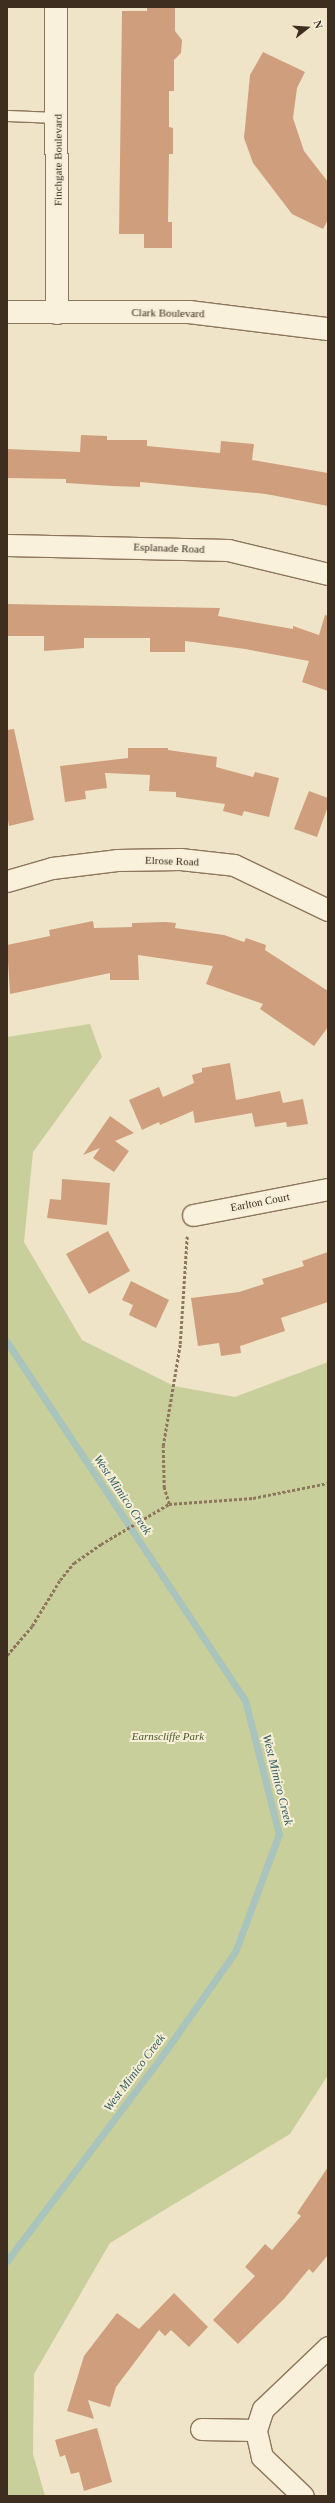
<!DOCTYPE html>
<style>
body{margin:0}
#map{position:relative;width:335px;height:2503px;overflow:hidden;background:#f0e4c8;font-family:Georgia,serif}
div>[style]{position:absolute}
.green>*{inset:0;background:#c9cf9b}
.stream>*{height:7px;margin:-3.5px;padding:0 3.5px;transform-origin:3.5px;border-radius:3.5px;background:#a9c4bc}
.building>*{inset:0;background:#cf9f7d}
.path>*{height:2.5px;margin-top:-1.25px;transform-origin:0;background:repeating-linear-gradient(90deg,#8d765c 0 3px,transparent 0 5px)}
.roads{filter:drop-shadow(1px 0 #8d765c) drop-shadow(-1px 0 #8d765c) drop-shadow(0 1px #8d765c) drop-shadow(0 -1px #8d765c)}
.service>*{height:10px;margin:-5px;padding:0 5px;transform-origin:5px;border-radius:5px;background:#faf1dc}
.minor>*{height:21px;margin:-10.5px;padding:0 10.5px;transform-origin:10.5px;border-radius:10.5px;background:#faf1dc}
.tertiary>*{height:22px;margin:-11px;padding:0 11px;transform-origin:11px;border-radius:11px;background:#faf1dc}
span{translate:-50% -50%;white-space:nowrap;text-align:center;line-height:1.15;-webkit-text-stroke:4px #f7eed8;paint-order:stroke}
.street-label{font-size:11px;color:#3d2e20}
.park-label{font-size:11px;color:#4d5a26;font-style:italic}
.water-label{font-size:12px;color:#2f5d5a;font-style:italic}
.frame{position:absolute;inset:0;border:8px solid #3d2e20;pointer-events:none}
.north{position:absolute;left:287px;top:8px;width:40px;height:40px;-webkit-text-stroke:3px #f7eed8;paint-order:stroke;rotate:73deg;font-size:11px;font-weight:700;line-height:16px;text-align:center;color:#3d2e20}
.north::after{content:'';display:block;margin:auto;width:14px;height:18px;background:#3d2e20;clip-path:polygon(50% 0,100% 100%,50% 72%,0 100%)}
</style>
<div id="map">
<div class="green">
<div style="clip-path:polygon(90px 1024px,102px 1057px,33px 1152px,24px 1242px,82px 1340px,174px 1386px,235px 1397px,328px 1362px,328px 2075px,290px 2134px,110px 2243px,34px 2374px,33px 2454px,45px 2496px,7px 2496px,7px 1037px)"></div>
</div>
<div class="stream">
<div style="left:7px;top:1342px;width:430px;rotate:56.4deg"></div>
<div style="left:245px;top:1700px;width:138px;rotate:75.8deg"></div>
<div style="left:279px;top:1834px;width:126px;rotate:110.4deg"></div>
<div style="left:235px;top:1952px;width:127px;rotate:125.1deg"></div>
<div style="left:162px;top:2056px;width:257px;rotate:127.1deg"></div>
</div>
<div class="building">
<div style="clip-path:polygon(147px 7px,175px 7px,175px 31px,182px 40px,181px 53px,174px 60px,174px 91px,169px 91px,169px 127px,173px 128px,173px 154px,169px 154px,168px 222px,172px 222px,172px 248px,144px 248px,144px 234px,119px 234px,122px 11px,147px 11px)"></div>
<div style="clip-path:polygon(263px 52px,305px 72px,297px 88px,293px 118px,304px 151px,328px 182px,328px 220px,323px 229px,292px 214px,253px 163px,244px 138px,250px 75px)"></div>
<div style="clip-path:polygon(81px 435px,107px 436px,107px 440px,147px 440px,147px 446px,220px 453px,221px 441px,254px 444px,252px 460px,328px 473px,328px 506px,266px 494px,140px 482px,140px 487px,112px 486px,66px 483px,66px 479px,7px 478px,7px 449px,80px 452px)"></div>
<div style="clip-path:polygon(7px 604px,220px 608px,218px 616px,293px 629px,293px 626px,319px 635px,325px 615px,328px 616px,328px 691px,302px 682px,309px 661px,245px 649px,185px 641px,185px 652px,150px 652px,150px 638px,84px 638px,84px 648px,44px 651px,44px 636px,7px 636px)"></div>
<div style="clip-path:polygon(14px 729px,34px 820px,9px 826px,7px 814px,7px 730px)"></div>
<div style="clip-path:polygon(128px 748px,168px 748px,168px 750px,217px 757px,216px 767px,253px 777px,255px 772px,279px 778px,269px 817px,244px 811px,242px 816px,223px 811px,225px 804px,176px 797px,176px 792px,149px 791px,150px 775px,105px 773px,107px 788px,85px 791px,86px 799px,65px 802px,60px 766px,128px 758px)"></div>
<div style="clip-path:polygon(309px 791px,328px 798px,328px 806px,317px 837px,294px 829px)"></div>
<div style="clip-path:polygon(93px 921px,94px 928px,132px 927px,132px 923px,166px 922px,176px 923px,175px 928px,224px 935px,244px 942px,246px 938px,266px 945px,265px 950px,328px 991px,328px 1027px,314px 1046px,260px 1009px,263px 1004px,206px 984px,213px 966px,138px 955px,139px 980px,110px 980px,110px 973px,10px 994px,7px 945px,50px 936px,49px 930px)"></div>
<div style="clip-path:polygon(230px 1063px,236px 1100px,280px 1091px,283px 1103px,303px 1099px,308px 1124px,287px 1127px,286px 1122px,255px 1127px,252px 1113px,195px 1123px,193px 1111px,160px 1125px,159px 1122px,142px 1130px,129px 1100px,159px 1087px,163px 1097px,194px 1083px,192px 1075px,202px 1072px,202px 1068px)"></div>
<div style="clip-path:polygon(110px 1116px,134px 1133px,115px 1141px,129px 1151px,114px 1172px,93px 1158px,100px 1148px,83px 1155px)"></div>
<div style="clip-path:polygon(62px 1179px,110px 1183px,107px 1225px,47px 1218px,50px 1199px,61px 1200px)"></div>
<div style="clip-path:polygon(108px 1231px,130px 1271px,89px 1294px,66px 1254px)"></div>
<div style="clip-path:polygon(328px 1252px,328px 1302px,281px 1318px,285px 1331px,240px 1346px,241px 1353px,221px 1356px,219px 1343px,198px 1346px,191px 1298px,239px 1292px,264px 1284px,262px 1279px,304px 1266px,302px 1261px)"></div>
<div style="clip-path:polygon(131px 1281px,169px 1300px,156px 1328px,129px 1315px,133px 1305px,122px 1300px)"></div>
<div style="clip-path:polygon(328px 2167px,328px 2255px,313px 2273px,309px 2269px,284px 2299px,238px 2344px,213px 2320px,255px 2276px,245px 2267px,265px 2244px,272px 2250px,301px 2216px,297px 2213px)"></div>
<div style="clip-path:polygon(174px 2293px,208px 2327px,189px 2347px,171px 2330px,165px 2336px,159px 2330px,116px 2387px,110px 2407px,88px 2400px,94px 2419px,67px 2411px,84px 2356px,117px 2313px,139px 2329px)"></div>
<div style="clip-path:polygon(97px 2428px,112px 2482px,84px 2491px,79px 2472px,71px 2474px,65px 2455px,60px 2457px,55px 2440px)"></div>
</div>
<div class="path">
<div style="left:169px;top:1504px;width:17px;rotate:-107deg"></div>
<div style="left:164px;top:1488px;width:42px;rotate:-91.4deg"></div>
<div style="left:163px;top:1446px;width:103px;rotate:-80.5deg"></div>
<div style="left:180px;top:1344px;width:108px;rotate:-86.3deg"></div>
<div style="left:7px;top:1655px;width:38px;rotate:-49deg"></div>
<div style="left:32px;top:1626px;width:54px;rotate:-58.7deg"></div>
<div style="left:60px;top:1580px;width:22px;rotate:-51deg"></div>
<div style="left:74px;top:1563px;width:33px;rotate:-35deg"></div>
<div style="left:101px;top:1544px;width:79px;rotate:-30.5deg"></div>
<div style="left:169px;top:1504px;width:84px;rotate:-4.1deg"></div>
<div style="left:253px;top:1498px;width:76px;rotate:-11.3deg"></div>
</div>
<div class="roads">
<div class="service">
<div style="left:7px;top:116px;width:51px;rotate:2.2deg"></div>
</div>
<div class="minor">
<div style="left:7px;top:545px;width:221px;rotate:1.3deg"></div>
<div style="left:228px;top:550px;width:103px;rotate:13.5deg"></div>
<div style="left:7px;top:881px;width:47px;rotate:-16.1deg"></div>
<div style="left:52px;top:868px;width:65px;rotate:-7deg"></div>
<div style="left:117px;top:860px;width:63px;rotate:-0.9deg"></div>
<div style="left:180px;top:859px;width:54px;rotate:6.3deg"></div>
<div style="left:234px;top:865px;width:104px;rotate:25.6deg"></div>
<div style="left:193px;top:1215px;width:137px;rotate:-10.9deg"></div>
<div style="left:201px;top:2429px;width:55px;rotate:1deg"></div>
<div style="left:303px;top:2496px;width:57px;rotate:-136.4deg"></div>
<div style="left:262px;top:2457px;width:28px;rotate:-103deg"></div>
<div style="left:256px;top:2430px;width:22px;rotate:-72deg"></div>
<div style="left:263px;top:2409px;width:90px;rotate:-43.6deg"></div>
</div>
<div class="tertiary">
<div style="left:56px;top:7px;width:306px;rotate:89.8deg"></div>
<div style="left:7px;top:312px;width:182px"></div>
<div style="left:189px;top:312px;width:140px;rotate:7deg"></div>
</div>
</div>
<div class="street-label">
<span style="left:58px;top:160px;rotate:-90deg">Finchgate Boulevard</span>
<span style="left:168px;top:313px;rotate:1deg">Clark Boulevard</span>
<span style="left:169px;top:548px;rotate:2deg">Esplanade Road</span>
<span style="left:172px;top:861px;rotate:2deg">Elrose Road</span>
<span style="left:260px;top:1202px;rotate:-11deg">Earlton Court</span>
</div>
<div class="park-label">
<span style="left:168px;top:1736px">Earnscliffe Park</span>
</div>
<div class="water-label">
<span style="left:122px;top:1495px;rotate:56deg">West Mimico Creek</span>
<span style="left:277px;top:1780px;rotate:76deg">West Mimico Creek</span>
<span style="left:135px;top:2073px;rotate:-53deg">West Mimico Creek</span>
</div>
<div class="frame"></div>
<div class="north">N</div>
</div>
